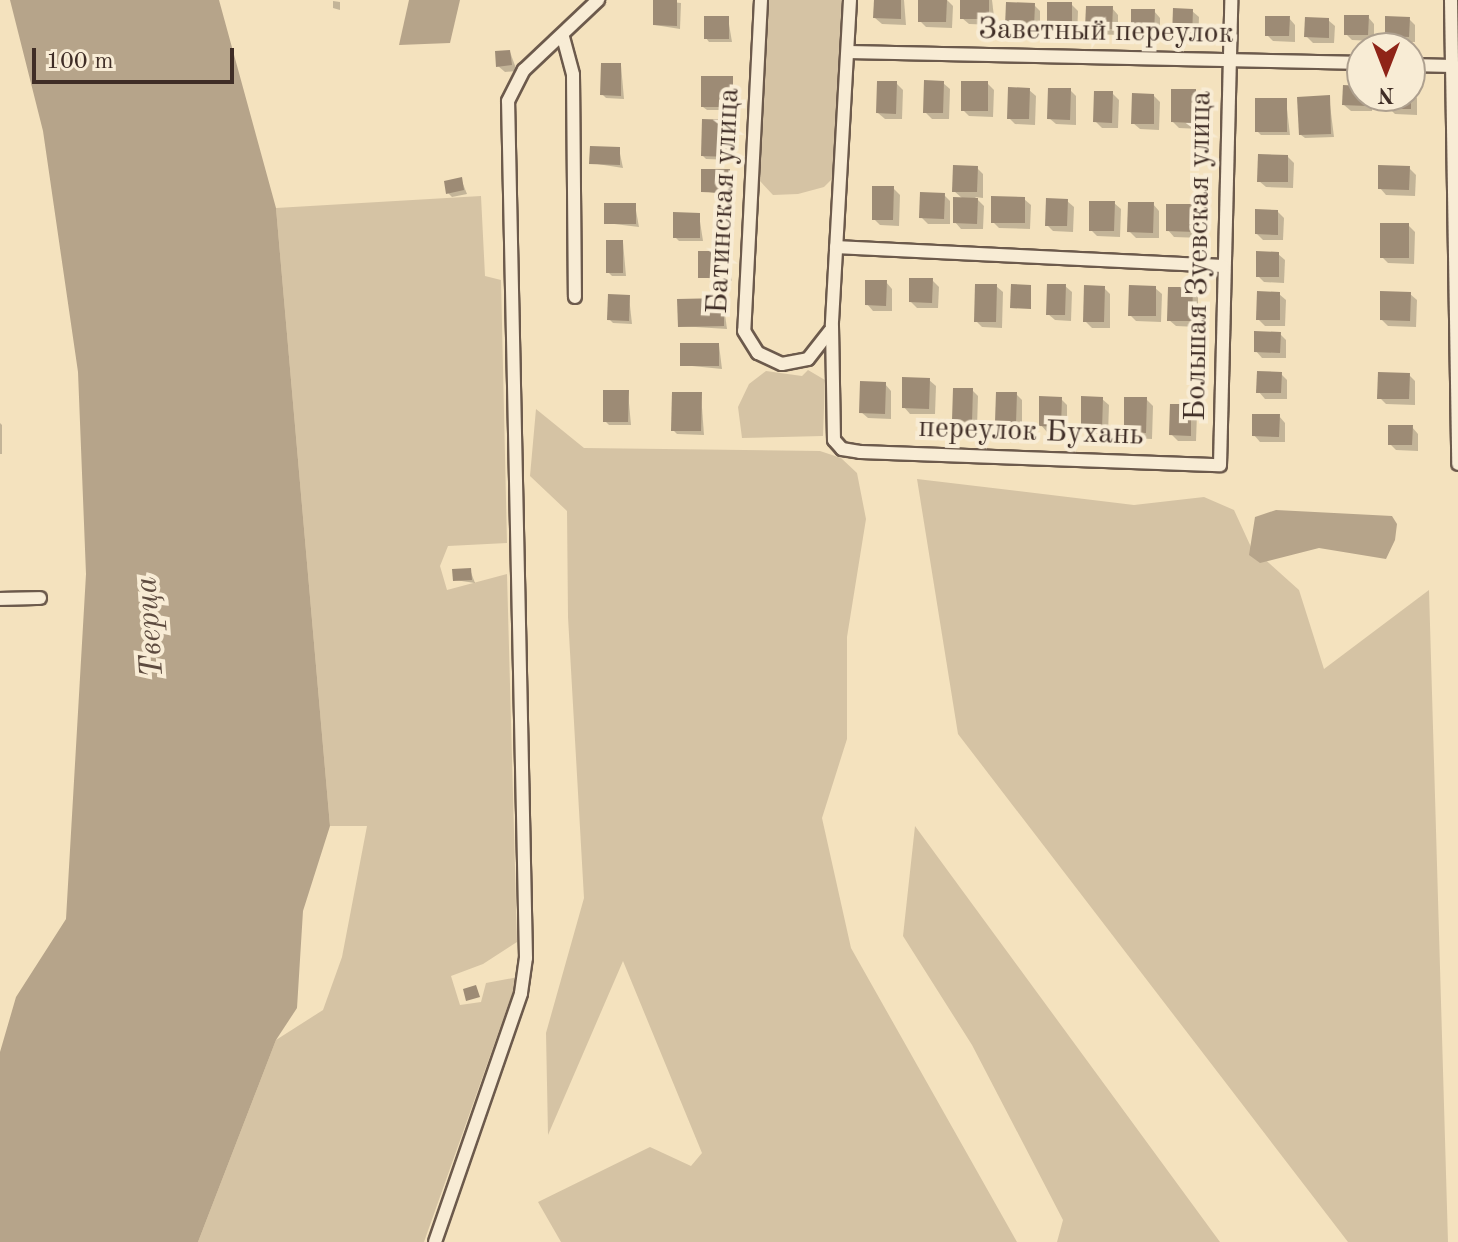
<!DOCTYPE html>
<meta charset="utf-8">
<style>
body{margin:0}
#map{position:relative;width:1458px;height:1242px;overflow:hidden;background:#f4e2be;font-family:"Old Standard TT",serif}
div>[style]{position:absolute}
.green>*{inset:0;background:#d5c3a4}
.water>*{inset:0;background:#b6a48a}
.shadow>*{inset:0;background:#0003}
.building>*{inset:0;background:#9d8b75}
.roads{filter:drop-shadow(2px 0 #6c5a4c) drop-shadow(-2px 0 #6c5a4c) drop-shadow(0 2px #6c5a4c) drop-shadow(0 -2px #6c5a4c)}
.street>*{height:12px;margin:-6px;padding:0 6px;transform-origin:6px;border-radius:6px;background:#f8ecd5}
span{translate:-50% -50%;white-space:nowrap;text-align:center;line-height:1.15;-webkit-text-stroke:8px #f8ecd5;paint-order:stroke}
.street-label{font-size:30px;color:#3f2d26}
.water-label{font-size:32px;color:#5d4b3f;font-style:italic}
.north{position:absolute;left:1346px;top:32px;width:80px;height:80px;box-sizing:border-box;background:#f8ecd5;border:2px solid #aea08f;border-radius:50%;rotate:180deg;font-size:22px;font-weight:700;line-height:32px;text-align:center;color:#3f2d26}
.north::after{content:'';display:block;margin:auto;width:28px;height:36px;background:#8f2418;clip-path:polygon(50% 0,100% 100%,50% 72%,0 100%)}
.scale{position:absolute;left:32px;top:48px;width:202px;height:36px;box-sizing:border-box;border:4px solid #3f2d26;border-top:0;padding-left:10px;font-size:24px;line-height:28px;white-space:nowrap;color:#3f2d26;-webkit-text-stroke:6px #f8ecd5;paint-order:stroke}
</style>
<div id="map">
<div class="green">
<div style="clip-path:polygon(766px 0,843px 0,837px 174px,824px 187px,798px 194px,773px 195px,759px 180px)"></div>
<div style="clip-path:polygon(481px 196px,485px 276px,501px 280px,507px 543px,448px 546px,440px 566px,447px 590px,507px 574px,517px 942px,483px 964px,451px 976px,460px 1005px,481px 1002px,486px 983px,518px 977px,424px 1242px,198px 1242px,276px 1040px,323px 1010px,342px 957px,367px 826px,330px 826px,276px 208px)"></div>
<div style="clip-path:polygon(808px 370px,825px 380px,823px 436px,742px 438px,738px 407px,749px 384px,766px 371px,802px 376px)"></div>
<div style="clip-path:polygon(536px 409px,584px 448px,820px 451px,841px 458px,857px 473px,866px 519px,847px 637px,847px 739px,822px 818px,851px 948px,1017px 1242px,561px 1242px,538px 1202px,650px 1147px,691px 1166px,702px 1153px,623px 961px,548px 1135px,546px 1033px,584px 898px,568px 617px,567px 511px,530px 476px)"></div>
<div style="clip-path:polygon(917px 479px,1134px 505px,1204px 497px,1234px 510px,1251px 547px,1299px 590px,1324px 669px,1429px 590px,1448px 1242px,1348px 1242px,958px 734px)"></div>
<div style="clip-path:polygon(915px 826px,1220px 1242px,1057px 1242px,1063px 1220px,972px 1045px,903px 936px)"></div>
</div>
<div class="water">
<div style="clip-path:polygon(10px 0,219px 0,276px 208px,330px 826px,303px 911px,297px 1008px,276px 1040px,198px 1242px,0 1242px,0 1052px,16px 997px,66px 919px,86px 574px,78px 372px,43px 131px)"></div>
<div style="clip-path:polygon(409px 0,460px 0,450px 43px,399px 45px)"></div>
<div style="clip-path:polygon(1276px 510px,1392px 516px,1397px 524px,1395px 540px,1386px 559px,1319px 548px,1260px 563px,1249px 555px,1255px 517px)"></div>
</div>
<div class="shadow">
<div style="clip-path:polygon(655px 0,681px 3px,680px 29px,655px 25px)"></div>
<div style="clip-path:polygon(876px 0,904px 0,906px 25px,882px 24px,875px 18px)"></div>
<div style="clip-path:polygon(920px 0,947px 0,953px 6px,952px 28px,926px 27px,920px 21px)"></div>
<div style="clip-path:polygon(962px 0,992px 0,995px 25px,969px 24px,962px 18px)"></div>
<div style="clip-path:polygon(333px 1px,340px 2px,340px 10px,333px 8px)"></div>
<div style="clip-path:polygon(1071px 4px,1078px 11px,1077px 37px,1055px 37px,1049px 30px)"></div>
<div style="clip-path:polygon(1034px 5px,1040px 11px,1040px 33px,1013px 33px,1007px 26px)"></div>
<div style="clip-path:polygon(1112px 8px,1118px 15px,1118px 35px,1094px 34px,1087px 28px)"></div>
<div style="clip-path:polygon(1154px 11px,1160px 18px,1160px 42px,1139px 41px,1133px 35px)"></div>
<div style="clip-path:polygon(1192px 11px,1199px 17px,1198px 43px,1181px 43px,1174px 36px)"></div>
<div style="clip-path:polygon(1368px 17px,1374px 24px,1374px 41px,1352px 40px,1346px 34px)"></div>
<div style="clip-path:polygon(728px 18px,732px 42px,709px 42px,706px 38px)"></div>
<div style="clip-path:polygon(1289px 18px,1295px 25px,1295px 42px,1273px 41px,1267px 35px)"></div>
<div style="clip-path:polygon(1409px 19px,1415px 25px,1415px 42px,1393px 42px,1387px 35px)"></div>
<div style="clip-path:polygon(1328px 20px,1335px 26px,1334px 43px,1313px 43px,1306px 36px)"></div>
<div style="clip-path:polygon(510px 52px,517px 71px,505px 72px,498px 66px)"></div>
<div style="clip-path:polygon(621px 65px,624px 99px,606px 98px,602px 94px)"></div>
<div style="clip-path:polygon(732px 78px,736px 110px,707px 110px,703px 107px)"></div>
<div style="clip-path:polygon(896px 83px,903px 90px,902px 119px,885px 119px,878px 113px)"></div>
<div style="clip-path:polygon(943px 83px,950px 89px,949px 119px,932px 119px,925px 112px)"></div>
<div style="clip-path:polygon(987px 83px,994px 90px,993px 117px,969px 116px,963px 110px)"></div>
<div style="clip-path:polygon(1029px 90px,1036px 96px,1035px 125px,1015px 124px,1009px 118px)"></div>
<div style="clip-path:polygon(1070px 90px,1076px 96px,1076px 125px,1056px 124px,1049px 118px)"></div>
<div style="clip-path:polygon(1196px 91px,1202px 98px,1201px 129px,1179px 128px,1173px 122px)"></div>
<div style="clip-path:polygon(1410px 91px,1417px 98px,1417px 115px,1395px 114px,1389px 108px,1389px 96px,1410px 96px)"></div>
<div style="clip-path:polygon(1112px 93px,1119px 100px,1118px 128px,1102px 128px,1095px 121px)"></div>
<div style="clip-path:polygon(1154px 96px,1160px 102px,1159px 130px,1140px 129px,1133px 123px)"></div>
<div style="clip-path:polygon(1362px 96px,1373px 96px,1372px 111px,1351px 111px,1344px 105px)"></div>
<div style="clip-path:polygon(1329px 97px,1334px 137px,1305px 138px,1301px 135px)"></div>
<div style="clip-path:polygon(1286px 100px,1290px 135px,1261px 135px,1257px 131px)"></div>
<div style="clip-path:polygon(730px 122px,733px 160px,706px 159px,703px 156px)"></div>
<div style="clip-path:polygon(619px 149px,623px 168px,591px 163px)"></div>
<div style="clip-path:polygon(1288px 157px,1294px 163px,1293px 188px,1266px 187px,1259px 181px)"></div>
<div style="clip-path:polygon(977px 168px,983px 174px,983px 198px,975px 197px,984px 206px,983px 229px,961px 229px,955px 222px,963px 199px,954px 191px)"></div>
<div style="clip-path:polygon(1409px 168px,1416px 175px,1415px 196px,1386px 195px,1380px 188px)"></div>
<div style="clip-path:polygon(729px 171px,732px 196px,703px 191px)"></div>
<div style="clip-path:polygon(461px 179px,467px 194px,452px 197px,448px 193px)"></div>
<div style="clip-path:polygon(893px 188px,900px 195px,899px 226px,880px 225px,874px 219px)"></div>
<div style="clip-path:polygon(944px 195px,950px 201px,950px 224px,928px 224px,921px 217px)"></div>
<div style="clip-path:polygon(1024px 199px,1031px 205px,1030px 229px,999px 228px,993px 222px)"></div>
<div style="clip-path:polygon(1067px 201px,1074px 207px,1073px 232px,1053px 231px,1047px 225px)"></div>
<div style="clip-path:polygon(1114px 203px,1121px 209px,1120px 237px,1097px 236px,1091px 230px)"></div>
<div style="clip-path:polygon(1153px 204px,1159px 211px,1159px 238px,1136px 238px,1129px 231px)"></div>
<div style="clip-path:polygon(635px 205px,639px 227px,606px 223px)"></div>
<div style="clip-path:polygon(1196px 206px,1203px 213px,1202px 238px,1174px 237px,1168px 230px)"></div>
<div style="clip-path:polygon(1278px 212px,1284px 218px,1283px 240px,1263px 240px,1257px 234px)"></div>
<div style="clip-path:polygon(699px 215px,703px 241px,679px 241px,675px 237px)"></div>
<div style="clip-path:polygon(1408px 225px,1415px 232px,1414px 264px,1388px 263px,1382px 257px)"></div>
<div style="clip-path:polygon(623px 242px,626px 276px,612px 276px,608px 272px)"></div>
<div style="clip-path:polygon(728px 253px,732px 281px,700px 277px)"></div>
<div style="clip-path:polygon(1278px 254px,1285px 260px,1284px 283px,1264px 282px,1258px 276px)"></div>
<div style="clip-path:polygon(932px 280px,939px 287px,938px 308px,917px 308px,911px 302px)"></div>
<div style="clip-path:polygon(886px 282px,892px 289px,892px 311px,873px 311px,867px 304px)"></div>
<div style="clip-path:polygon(996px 286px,1003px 292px,1002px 328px,982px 327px,976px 321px)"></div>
<div style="clip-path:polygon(1065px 286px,1072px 292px,1071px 321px,1055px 320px,1048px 314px)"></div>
<div style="clip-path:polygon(1104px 288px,1110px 294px,1110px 328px,1092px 328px,1085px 321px)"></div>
<div style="clip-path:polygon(1155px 288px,1162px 294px,1161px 322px,1136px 321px,1130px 315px)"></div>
<div style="clip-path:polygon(1192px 289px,1198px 296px,1198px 327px,1176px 326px,1169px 320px)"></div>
<div style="clip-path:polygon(1279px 294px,1286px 300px,1285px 326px,1265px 326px,1258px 319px)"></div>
<div style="clip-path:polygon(1410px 294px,1417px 300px,1416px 327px,1388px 326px,1382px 320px)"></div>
<div style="clip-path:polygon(629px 297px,632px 324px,613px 323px,609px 319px)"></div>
<div style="clip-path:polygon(723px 300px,727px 329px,680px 326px)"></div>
<div style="clip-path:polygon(1280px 334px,1286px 340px,1286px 358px,1262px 358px,1256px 351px)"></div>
<div style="clip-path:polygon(719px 345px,722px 369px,682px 365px)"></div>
<div style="clip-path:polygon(1281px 374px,1287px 380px,1287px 399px,1265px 399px,1259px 392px)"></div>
<div style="clip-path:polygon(1409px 375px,1415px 381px,1415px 405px,1386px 404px,1380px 398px)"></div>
<div style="clip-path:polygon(929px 380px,936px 386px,935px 414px,910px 414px,904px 407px)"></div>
<div style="clip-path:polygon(885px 384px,891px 391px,891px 419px,868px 418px,861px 412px)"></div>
<div style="clip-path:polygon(972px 390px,978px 396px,977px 427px,961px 427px,955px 420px)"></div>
<div style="clip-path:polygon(628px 392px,631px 425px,609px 425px,605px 421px)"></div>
<div style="clip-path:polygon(701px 394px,704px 435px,677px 434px,673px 430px)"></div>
<div style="clip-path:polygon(1016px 394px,1022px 400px,1022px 428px,1003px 428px,997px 421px)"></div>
<div style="clip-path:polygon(1061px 399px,1067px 405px,1067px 432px,1047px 432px,1041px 425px)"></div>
<div style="clip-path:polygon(1102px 399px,1109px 405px,1108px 434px,1089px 434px,1083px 428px)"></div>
<div style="clip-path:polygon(1146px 399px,1153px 406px,1152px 439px,1132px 438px,1126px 432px)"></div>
<div style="clip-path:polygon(1191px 406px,1197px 413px,1196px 441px,1178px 441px,1171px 434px)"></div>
<div style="clip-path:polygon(1279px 416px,1285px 423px,1285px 442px,1260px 442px,1254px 435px)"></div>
<div style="clip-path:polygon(0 423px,2px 425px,2px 454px,0 454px)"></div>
<div style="clip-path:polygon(1412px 427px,1418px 434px,1418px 451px,1396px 450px,1390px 444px)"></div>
<div style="clip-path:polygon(470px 570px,475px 583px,455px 580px)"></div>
</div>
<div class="building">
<div style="clip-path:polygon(653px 0,677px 0,677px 26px,653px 25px)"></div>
<div style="clip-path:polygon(874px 0,901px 0,901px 19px,873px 18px)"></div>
<div style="clip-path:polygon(918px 0,947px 0,946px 22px,918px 22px)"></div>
<div style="clip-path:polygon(960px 0,989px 0,989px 19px,960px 19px)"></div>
<div style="clip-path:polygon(1006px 2px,1035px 3px,1034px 28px,1005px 27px)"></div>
<div style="clip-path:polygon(1047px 2px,1072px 2px,1072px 32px,1047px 31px)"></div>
<div style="clip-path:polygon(1086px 6px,1113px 6px,1112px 29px,1085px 28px)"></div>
<div style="clip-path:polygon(1173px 8px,1193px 9px,1192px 37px,1172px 37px)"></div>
<div style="clip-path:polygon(1131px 9px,1155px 9px,1154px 36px,1131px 36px)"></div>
<div style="clip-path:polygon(1344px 15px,1369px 15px,1368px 35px,1344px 35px)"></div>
<div style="clip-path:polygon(704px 16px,729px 16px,729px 39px,704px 39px)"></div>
<div style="clip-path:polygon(1265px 16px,1290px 16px,1289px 36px,1265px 36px)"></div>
<div style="clip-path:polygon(1385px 16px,1410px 17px,1409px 37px,1385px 36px)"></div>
<div style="clip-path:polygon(1305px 17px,1329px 18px,1329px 38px,1304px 37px)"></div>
<div style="clip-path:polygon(510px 50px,512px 65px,496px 67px,495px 51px)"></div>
<div style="clip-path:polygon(601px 63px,621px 63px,621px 96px,600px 95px)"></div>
<div style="clip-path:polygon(701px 76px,733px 76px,733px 107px,701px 107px)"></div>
<div style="clip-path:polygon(924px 80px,944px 81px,943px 113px,923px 113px)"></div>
<div style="clip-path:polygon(877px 81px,897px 81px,896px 114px,876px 113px)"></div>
<div style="clip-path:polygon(961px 81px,988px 81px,988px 111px,961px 111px)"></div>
<div style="clip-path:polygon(1343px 85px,1362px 86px,1367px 106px,1342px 105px)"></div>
<div style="clip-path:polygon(1008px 87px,1030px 88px,1029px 119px,1007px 119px)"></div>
<div style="clip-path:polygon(1048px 88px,1071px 88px,1070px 120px,1047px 119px)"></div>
<div style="clip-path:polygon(1171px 89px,1196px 89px,1196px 123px,1171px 122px)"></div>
<div style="clip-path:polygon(1094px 91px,1113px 91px,1112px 123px,1093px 122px)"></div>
<div style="clip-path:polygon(1132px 93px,1154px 94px,1154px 124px,1131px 124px)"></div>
<div style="clip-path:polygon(1330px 95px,1331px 134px,1299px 135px,1297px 97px)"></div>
<div style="clip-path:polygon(1387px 96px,1411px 96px,1411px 109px,1387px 109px)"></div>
<div style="clip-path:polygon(1255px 98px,1287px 98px,1287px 132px,1255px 132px)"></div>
<div style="clip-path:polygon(702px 119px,731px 120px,730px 157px,701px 156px)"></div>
<div style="clip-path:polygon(590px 146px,620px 147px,620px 165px,589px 164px)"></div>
<div style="clip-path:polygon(1258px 154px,1288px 155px,1288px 182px,1257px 182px)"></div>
<div style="clip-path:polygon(953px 165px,978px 166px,977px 192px,952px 192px)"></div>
<div style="clip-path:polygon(1378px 165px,1410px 166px,1409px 190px,1378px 189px)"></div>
<div style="clip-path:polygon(701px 169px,730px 169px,729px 193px,701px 192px)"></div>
<div style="clip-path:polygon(462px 177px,464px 190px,446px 194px,444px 181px)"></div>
<div style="clip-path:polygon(872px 186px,894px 186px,893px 220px,872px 220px)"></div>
<div style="clip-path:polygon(920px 192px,945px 193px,944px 219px,919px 218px)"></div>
<div style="clip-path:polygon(991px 196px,1025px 197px,1025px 223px,991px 223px)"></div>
<div style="clip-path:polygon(953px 197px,978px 198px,977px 224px,953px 223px)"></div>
<div style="clip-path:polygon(1046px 198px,1068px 199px,1067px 226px,1045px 226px)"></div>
<div style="clip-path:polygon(1089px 201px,1115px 201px,1114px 231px,1089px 231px)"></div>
<div style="clip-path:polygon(1128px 202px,1154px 202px,1153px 233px,1127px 232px)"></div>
<div style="clip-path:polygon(604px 203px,636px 203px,636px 224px,604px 224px)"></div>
<div style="clip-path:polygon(1166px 204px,1197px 204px,1196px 232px,1166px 231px)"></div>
<div style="clip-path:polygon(1255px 209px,1278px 210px,1278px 235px,1255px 234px)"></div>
<div style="clip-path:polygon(673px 212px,700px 213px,700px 238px,673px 238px)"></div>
<div style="clip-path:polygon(1380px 223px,1409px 223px,1409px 258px,1380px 258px)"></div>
<div style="clip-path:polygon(606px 240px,623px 240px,623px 273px,606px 273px)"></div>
<div style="clip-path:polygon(698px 251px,728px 251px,728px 278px,698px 278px)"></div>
<div style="clip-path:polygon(1256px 251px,1279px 252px,1279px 277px,1256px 277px)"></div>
<div style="clip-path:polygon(909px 278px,933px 278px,932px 303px,909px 302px)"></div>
<div style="clip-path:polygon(865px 280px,887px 280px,886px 306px,865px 305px)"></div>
<div style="clip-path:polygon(975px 284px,997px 284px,996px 322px,974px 322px)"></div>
<div style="clip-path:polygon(1011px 284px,1031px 285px,1031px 309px,1010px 308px)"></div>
<div style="clip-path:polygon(1047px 284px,1066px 284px,1065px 315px,1046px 315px)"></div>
<div style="clip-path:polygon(1084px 285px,1105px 286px,1104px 322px,1083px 322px)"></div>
<div style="clip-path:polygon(1129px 285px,1156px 286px,1156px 316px,1128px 316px)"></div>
<div style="clip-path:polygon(1168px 287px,1193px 287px,1192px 321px,1167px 321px)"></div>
<div style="clip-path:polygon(1257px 291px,1280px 292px,1280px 320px,1256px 320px)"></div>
<div style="clip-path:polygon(1380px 291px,1411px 292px,1410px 321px,1380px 320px)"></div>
<div style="clip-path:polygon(608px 294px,630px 295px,629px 321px,607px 320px)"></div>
<div style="clip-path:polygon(724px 298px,724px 326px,678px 327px,677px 299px)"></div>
<div style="clip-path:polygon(1254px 331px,1281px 332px,1280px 353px,1254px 352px)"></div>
<div style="clip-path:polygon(680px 343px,719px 343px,719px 366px,680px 366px)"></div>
<div style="clip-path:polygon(1257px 371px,1282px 372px,1281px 393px,1256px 393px)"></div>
<div style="clip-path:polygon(1378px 372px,1410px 373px,1409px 399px,1377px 399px)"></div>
<div style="clip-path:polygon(902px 377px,930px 378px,929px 409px,902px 408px)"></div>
<div style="clip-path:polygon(860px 381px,886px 382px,885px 414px,859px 413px)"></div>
<div style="clip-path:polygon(953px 388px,973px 388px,972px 422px,952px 421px)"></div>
<div style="clip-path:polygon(603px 390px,629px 390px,628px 422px,603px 422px)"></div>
<div style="clip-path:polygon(672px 392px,702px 392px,701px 431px,671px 431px)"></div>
<div style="clip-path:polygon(996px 392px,1017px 392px,1016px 423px,995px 422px)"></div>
<div style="clip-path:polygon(1039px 396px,1062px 397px,1061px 427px,1039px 426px)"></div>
<div style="clip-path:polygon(1081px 396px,1103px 397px,1102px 429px,1081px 428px)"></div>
<div style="clip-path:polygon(1124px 397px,1147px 397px,1146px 433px,1124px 432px)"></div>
<div style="clip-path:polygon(1170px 404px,1191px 404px,1191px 436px,1169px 435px)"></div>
<div style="clip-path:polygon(1252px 414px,1280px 414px,1279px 437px,1252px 436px)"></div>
<div style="clip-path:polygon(1388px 425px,1413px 425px,1412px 445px,1388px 445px)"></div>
<div style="clip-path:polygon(471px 568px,472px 580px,453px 581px,452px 569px)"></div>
<div style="clip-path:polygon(476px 985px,480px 997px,466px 1001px,463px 989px)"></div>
</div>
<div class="roads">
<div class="street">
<div style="left:761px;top:0;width:331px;rotate:92.9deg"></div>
<div style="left:744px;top:331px;width:26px;rotate:58deg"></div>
<div style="left:758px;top:353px;width:26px;rotate:25deg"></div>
<div style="left:782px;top:364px;width:26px;rotate:-11deg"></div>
<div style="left:808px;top:359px;width:36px;rotate:-52deg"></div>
<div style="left:850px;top:0;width:326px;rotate:93.2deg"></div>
<div style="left:832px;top:326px;width:114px;rotate:89deg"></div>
<div style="left:834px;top:440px;width:12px;rotate:48deg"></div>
<div style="left:842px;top:449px;width:18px;rotate:9deg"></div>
<div style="left:860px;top:452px;width:360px;rotate:2.1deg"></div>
<div style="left:1220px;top:465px;width:465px;rotate:-88.6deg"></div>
<div style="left:1451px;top:0;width:464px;rotate:89.1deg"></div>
<div style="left:563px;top:37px;width:39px;rotate:75deg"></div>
<div style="left:573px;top:75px;width:222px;rotate:89.5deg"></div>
<div style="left:848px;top:52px;width:514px;rotate:1.23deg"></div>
<div style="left:1410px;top:65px;width:42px;rotate:1.4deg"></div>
<div style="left:836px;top:247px;width:387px;rotate:2.8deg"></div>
<div style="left:0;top:599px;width:40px;rotate:-1.4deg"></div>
<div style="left:435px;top:1242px;width:263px;rotate:-70.9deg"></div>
<div style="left:521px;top:993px;width:35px;rotate:-82deg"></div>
<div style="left:526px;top:958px;width:857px;rotate:-91.2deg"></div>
<div style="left:508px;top:101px;width:35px;rotate:-63deg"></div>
<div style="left:524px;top:70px;width:102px;rotate:-43.4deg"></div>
</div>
</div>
<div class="street-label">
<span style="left:1106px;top:32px;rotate:1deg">Заветный переулок</span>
<span style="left:724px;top:201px;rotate:-87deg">Батинская улица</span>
<span style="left:1199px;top:256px;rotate:-89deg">Большая Зуевская улица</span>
<span style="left:1031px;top:432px;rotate:2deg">переулок Бухань</span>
</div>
<div class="water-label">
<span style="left:151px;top:627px;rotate:-94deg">Тверца</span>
</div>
<div class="north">N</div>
<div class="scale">100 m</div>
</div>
